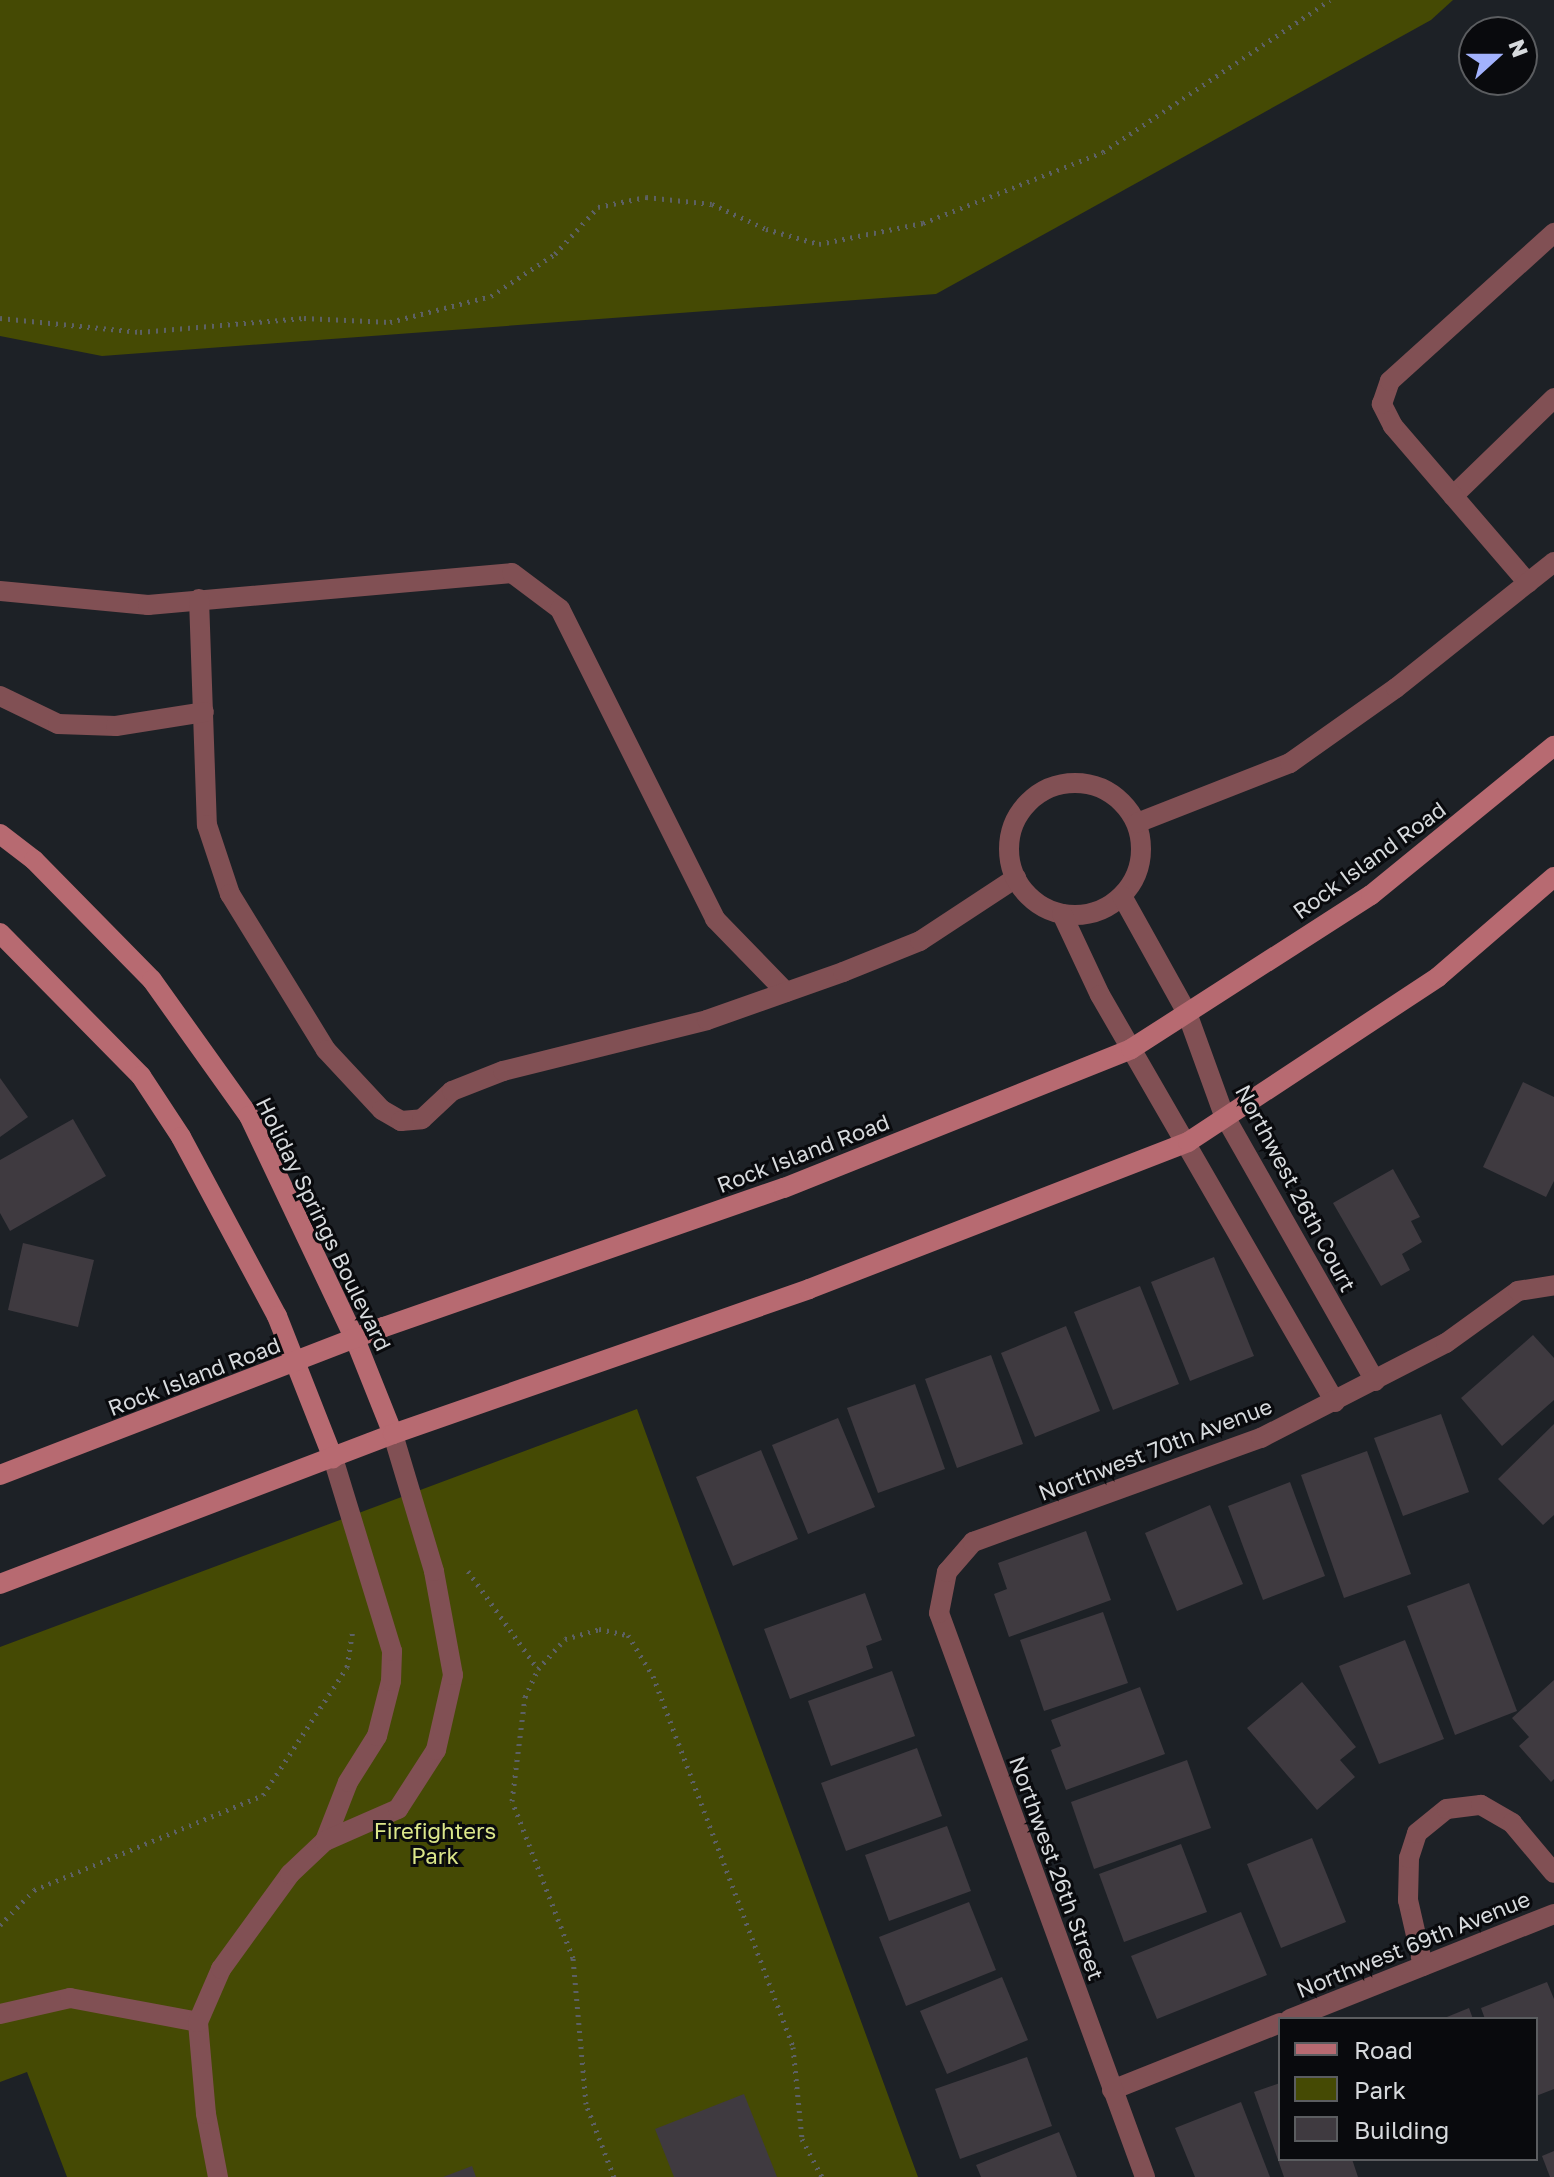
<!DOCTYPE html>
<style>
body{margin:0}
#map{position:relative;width:1554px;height:2177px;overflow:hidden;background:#1d2126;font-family:"Golos Text",sans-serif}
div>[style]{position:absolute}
.green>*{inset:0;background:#454a04}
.building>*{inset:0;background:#3f3a40}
.path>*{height:5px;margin-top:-2.5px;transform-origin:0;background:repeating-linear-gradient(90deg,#5d6165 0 2px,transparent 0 8px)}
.lane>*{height:20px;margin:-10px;padding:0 10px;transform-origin:10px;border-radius:10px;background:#815054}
.street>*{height:20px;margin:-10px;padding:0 10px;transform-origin:10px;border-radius:10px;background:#815054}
.street>.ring{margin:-10px;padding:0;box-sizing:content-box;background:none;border:20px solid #815054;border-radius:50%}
.secondary>*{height:20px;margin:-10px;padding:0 10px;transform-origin:10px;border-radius:10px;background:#b76a71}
span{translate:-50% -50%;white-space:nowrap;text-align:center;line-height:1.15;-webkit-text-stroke:6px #090a0d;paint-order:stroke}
.street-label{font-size:22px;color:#d7dadd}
.park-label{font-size:22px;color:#dbe68a}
.legend{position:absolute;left:1278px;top:2017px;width:260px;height:144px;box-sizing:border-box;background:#090a0d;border:2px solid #5b5d60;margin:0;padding:10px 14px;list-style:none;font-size:24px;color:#d7dadd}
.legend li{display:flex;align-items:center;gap:16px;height:40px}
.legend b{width:40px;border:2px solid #5b5d60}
.north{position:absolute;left:1458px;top:16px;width:80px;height:80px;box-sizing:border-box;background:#090a0d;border:2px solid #5b5d60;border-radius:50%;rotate:69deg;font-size:22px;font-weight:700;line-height:32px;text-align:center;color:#d7dadd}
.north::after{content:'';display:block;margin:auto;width:28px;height:36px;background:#a2b2fd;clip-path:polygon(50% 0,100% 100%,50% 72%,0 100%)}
</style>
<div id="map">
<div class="green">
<div style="clip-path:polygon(0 0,1453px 0,1431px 20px,936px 294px,102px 356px,0 336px)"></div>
<div style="clip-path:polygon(637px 1409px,918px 2177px,67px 2177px,27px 2072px,0 2082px,0 1647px)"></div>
</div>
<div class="building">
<div style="clip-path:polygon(0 1078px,28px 1117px,0 1137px)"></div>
<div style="clip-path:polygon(1523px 1082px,1554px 1097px,1554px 1181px,1546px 1197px,1483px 1167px)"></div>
<div style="clip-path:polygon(73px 1119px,106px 1176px,10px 1231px,0 1213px,0 1160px)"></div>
<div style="clip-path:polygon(1393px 1169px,1420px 1217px,1411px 1221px,1422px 1242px,1402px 1254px,1410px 1270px,1381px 1286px,1333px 1203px)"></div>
<div style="clip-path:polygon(23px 1243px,94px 1260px,78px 1327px,8px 1310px)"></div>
<div style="clip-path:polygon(1214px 1257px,1254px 1356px,1190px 1381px,1151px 1282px)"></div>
<div style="clip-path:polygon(1140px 1286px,1179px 1384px,1113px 1410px,1074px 1312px)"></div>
<div style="clip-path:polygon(1066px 1326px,1100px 1411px,1035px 1437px,1001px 1353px)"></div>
<div style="clip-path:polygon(1533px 1335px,1554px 1358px,1554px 1400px,1502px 1446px,1461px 1398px)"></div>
<div style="clip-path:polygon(991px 1355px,1023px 1444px,957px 1468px,925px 1379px)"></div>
<div style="clip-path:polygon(915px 1384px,945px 1469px,878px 1493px,847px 1408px)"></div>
<div style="clip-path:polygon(1441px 1414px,1469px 1492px,1403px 1516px,1374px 1438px)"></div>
<div style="clip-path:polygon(838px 1418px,875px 1507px,808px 1534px,772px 1445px)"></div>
<div style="clip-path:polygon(1554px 1424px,1554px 1515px,1543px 1525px,1498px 1479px)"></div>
<div style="clip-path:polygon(761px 1450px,798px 1539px,733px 1566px,696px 1477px)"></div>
<div style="clip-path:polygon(1367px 1451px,1411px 1574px,1344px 1598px,1301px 1475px)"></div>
<div style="clip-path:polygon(1290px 1482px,1325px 1576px,1263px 1600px,1228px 1506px)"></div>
<div style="clip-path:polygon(1210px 1505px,1243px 1584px,1177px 1611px,1145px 1533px)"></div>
<div style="clip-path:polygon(1086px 1531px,1111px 1600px,1009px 1637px,994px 1594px,1007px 1589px,998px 1563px)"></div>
<div style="clip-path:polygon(1469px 1583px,1517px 1711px,1455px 1735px,1407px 1606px)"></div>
<div style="clip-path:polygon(865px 1593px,882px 1640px,866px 1646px,873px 1668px,790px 1699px,764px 1629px)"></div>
<div style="clip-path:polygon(1103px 1612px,1128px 1683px,1044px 1711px,1020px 1640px)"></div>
<div style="clip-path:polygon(1405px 1640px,1444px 1739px,1379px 1764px,1339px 1666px)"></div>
<div style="clip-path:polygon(892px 1671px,915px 1736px,831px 1766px,808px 1701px)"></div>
<div style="clip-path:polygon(1554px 1680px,1554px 1779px,1551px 1782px,1519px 1746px,1529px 1737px,1512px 1718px)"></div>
<div style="clip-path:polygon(1302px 1682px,1356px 1747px,1340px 1760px,1355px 1777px,1317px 1810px,1247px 1728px)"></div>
<div style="clip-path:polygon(1140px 1687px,1165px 1754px,1066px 1790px,1051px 1750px,1061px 1746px,1051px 1720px)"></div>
<div style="clip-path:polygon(917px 1748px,942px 1816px,846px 1851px,821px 1783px)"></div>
<div style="clip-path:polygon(1187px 1760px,1211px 1828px,1094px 1869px,1071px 1802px)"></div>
<div style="clip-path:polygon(947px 1826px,971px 1891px,889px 1921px,865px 1855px)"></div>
<div style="clip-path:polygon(1312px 1838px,1346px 1922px,1281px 1948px,1247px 1864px)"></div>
<div style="clip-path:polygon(1181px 1844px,1207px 1912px,1124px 1942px,1099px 1874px)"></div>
<div style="clip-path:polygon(969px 1902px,996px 1970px,906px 2006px,879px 1937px)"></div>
<div style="clip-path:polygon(1241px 1912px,1267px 1975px,1157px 2019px,1131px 1956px)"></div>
<div style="clip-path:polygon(1002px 1977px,1028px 2040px,947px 2074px,920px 2011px)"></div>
<div style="clip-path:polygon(1547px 1982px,1554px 1999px,1554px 2089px,1536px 2096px,1536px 2019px,1485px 2019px,1481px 2008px)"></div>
<div style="clip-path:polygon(1469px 2008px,1473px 2019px,1442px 2019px)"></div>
<div style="clip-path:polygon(1027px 2057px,1052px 2126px,960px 2159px,935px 2089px)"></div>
<div style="clip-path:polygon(1280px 2083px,1280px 2159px,1352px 2159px,1358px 2177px,1284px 2177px,1254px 2092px)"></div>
<div style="clip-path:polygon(744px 2094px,777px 2177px,674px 2177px,655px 2129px)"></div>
<div style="clip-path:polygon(1241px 2102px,1270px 2177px,1195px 2177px,1175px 2128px)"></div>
<div style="clip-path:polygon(1059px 2132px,1077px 2177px,981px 2177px,976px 2165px)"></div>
<div style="clip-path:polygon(1554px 2151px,1554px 2177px,1550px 2177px,1542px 2156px)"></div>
<div style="clip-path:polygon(472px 2166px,476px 2177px,443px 2177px)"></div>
</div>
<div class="path">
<div style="left:0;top:318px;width:141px;rotate:5.7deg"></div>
<div style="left:140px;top:332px;width:165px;rotate:-4.9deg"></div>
<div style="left:304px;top:318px;width:86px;rotate:2.7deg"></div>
<div style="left:390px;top:322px;width:104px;rotate:-14.4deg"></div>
<div style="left:491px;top:296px;width:77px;rotate:-33.3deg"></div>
<div style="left:555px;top:254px;width:64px;rotate:-47.5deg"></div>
<div style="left:598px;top:207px;width:49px;rotate:-11.8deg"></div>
<div style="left:646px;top:197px;width:66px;rotate:6.1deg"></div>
<div style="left:712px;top:204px;width:60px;rotate:24.8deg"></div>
<div style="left:766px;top:229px;width:55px;rotate:15.8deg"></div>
<div style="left:819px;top:244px;width:106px;rotate:-11.4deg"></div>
<div style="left:923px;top:223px;width:193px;rotate:-21.5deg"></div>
<div style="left:1103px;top:152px;width:273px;rotate:-33.8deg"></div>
<div style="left:468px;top:1571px;width:120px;rotate:54.5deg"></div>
<div style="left:0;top:1925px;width:49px;rotate:-45.8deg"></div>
<div style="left:34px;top:1890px;width:248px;rotate:-22.5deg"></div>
<div style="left:263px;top:1795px;width:153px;rotate:-56.7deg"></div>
<div style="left:347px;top:1667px;width:37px;rotate:-81deg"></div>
<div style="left:614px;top:2177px;width:78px;rotate:-111deg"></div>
<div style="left:586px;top:2104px;width:147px;rotate:-95.1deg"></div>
<div style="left:573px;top:1958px;width:168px;rotate:-111.2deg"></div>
<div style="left:512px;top:1801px;width:105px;rotate:-82.9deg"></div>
<div style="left:525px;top:1697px;width:31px;rotate:-65deg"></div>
<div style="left:538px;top:1669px;width:40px;rotate:-48deg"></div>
<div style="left:565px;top:1639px;width:35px;rotate:-16deg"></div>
<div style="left:599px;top:1629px;width:30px;rotate:12deg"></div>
<div style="left:628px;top:1635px;width:48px;rotate:58.6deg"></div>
<div style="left:653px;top:1676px;width:397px;rotate:69.3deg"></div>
<div style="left:793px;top:2047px;width:92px;rotate:84.4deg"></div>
<div style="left:802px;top:2139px;width:43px;rotate:62.2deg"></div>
</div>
<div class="lane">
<div style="left:325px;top:1841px;width:63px;rotate:-68.7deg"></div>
<div style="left:348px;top:1782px;width:54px;rotate:-57.8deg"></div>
<div style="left:377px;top:1736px;width:57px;rotate:-75.7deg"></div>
<div style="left:391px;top:1681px;width:30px;rotate:-88deg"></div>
<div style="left:392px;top:1651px;width:202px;rotate:-107deg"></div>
<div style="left:1423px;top:1966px;width:68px;rotate:-102.8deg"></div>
<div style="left:1408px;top:1900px;width:42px;rotate:-88.6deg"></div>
<div style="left:1409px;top:1858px;width:26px;rotate:-72deg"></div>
<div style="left:1417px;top:1833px;width:38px;rotate:-39deg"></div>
<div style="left:1447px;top:1809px;width:34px;rotate:-7deg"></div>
<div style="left:1481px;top:1805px;width:36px;rotate:30deg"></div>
<div style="left:1512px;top:1823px;width:65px;rotate:50deg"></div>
<div style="left:0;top:2014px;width:72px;rotate:-12.9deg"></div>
<div style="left:70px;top:1998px;width:130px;rotate:10.6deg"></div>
<div style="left:218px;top:2177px;width:64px;rotate:-100.8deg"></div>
<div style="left:206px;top:2114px;width:92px;rotate:-95deg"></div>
<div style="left:198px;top:2022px;width:58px;rotate:-66.5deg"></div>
<div style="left:221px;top:1969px;width:117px;rotate:-54deg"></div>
<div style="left:290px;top:1874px;width:48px;rotate:-43.3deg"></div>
<div style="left:325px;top:1841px;width:80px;rotate:-23.7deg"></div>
<div style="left:398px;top:1809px;width:70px;rotate:-57.2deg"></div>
<div style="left:436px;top:1750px;width:77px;rotate:-77.2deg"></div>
<div style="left:453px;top:1675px;width:106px;rotate:-100.4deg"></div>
<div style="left:434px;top:1571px;width:143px;rotate:-106.7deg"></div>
</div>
<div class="street">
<div style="left:1453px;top:496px;width:141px;rotate:-44.1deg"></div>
<div style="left:1528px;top:583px;width:207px;rotate:-130.7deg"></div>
<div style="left:1393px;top:426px;width:25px;rotate:-117deg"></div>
<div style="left:1382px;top:404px;width:24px;rotate:-71deg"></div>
<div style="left:1390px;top:381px;width:221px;rotate:-42.1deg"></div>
<div style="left:0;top:591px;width:149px;rotate:5.4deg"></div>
<div style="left:148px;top:605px;width:365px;rotate:-5deg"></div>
<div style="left:512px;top:573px;width:60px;rotate:36.9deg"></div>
<div style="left:560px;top:609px;width:347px;rotate:63.4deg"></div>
<div style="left:715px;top:919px;width:102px;rotate:45.8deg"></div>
<div style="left:199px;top:599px;width:226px;rotate:88deg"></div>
<div style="left:207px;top:825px;width:73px;rotate:71.6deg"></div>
<div style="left:230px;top:894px;width:183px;rotate:58.4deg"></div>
<div style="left:326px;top:1050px;width:82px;rotate:47deg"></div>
<div style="left:382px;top:1110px;width:22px;rotate:30deg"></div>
<div style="left:401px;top:1121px;width:21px;rotate:-5deg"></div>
<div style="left:422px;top:1119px;width:41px;rotate:-43deg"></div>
<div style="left:452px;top:1091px;width:55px;rotate:-21.4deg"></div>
<div style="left:503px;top:1071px;width:210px;rotate:-14deg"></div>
<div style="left:707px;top:1020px;width:144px;rotate:-19.4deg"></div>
<div style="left:843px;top:972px;width:83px;rotate:-21.9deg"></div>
<div style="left:920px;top:941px;width:115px;rotate:-33.3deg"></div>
<div style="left:0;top:696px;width:64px;rotate:25.8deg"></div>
<div style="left:58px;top:724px;width:58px;rotate:2deg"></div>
<div style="left:116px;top:726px;width:89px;rotate:-9deg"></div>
<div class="ring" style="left:1009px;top:783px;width:112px;height:112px"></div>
<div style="left:1137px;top:823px;width:164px;rotate:-21.4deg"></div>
<div style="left:1290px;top:763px;width:130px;rotate:-35.3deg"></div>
<div style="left:1396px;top:688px;width:202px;rotate:-38.6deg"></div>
<div style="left:1122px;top:896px;width:134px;rotate:60.9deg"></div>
<div style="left:1187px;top:1013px;width:109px;rotate:70.1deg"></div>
<div style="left:1224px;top:1115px;width:306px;rotate:60.4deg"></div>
<div style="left:1062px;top:914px;width:89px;rotate:64.9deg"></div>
<div style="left:1100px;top:995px;width:470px;rotate:60deg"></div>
<div style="left:1290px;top:2019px;width:284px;rotate:-21.7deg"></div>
<div style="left:1112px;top:2090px;width:181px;rotate:-21.7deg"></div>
<div style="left:1145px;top:2177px;width:600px;rotate:-110.06deg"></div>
<div style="left:939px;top:1613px;width:42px;rotate:-79deg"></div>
<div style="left:947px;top:1572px;width:40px;rotate:-49deg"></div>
<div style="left:973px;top:1542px;width:306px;rotate:-19.9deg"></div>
<div style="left:1261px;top:1438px;width:208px;rotate:-27.2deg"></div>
<div style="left:1446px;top:1343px;width:89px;rotate:-35.8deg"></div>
<div style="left:1518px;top:1291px;width:36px;rotate:-9deg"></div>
</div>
<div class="secondary">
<div style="left:0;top:834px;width:43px;rotate:37.4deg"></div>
<div style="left:34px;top:860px;width:168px;rotate:45.5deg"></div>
<div style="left:152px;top:980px;width:167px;rotate:54.5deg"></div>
<div style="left:249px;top:1116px;width:247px;rotate:64.6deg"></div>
<div style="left:355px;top:1339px;width:102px;rotate:68.2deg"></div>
<div style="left:0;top:933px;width:201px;rotate:45.4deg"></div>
<div style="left:141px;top:1076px;width:73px;rotate:56.7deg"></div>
<div style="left:181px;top:1137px;width:203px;rotate:61.8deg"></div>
<div style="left:277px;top:1316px;width:153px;rotate:68.5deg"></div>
<div style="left:0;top:1475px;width:412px;rotate:-21.1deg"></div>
<div style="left:384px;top:1327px;width:423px;rotate:-19.2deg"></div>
<div style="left:784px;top:1188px;width:374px;rotate:-21.8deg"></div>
<div style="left:1131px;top:1049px;width:285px;rotate:-32.7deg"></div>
<div style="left:1371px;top:895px;width:236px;rotate:-39.2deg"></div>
<div style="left:0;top:1584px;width:421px;rotate:-20.9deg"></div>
<div style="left:393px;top:1434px;width:441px;rotate:-19.2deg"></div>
<div style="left:809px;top:1289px;width:407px;rotate:-21.2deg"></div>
<div style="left:1188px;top:1142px;width:300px;rotate:-33.4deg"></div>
<div style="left:1438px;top:977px;width:153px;rotate:-40.8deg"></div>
</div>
<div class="street-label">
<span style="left:1369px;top:860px;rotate:-36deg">Rock Island Road</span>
<span style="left:803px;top:1153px;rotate:-21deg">Rock Island Road</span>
<span style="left:1296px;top:1188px;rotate:62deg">Northwest 26th Court</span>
<span style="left:324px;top:1224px;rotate:64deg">Holiday Springs Boulevard</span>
<span style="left:194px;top:1376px;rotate:-21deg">Rock Island Road</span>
<span style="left:1155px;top:1449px;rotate:-21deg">Northwest 70th Avenue</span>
<span style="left:1057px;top:1868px;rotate:70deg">Northwest 26th Street</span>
<span style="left:1413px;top:1944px;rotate:-22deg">Northwest 69th Avenue</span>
</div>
<div class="park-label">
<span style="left:435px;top:1843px">Firefighters<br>Park</span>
</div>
<ul class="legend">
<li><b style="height:10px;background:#b76a71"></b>Road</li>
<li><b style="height:22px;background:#454a04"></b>Park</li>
<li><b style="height:22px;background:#3f3a40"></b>Building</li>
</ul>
<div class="north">N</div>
</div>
